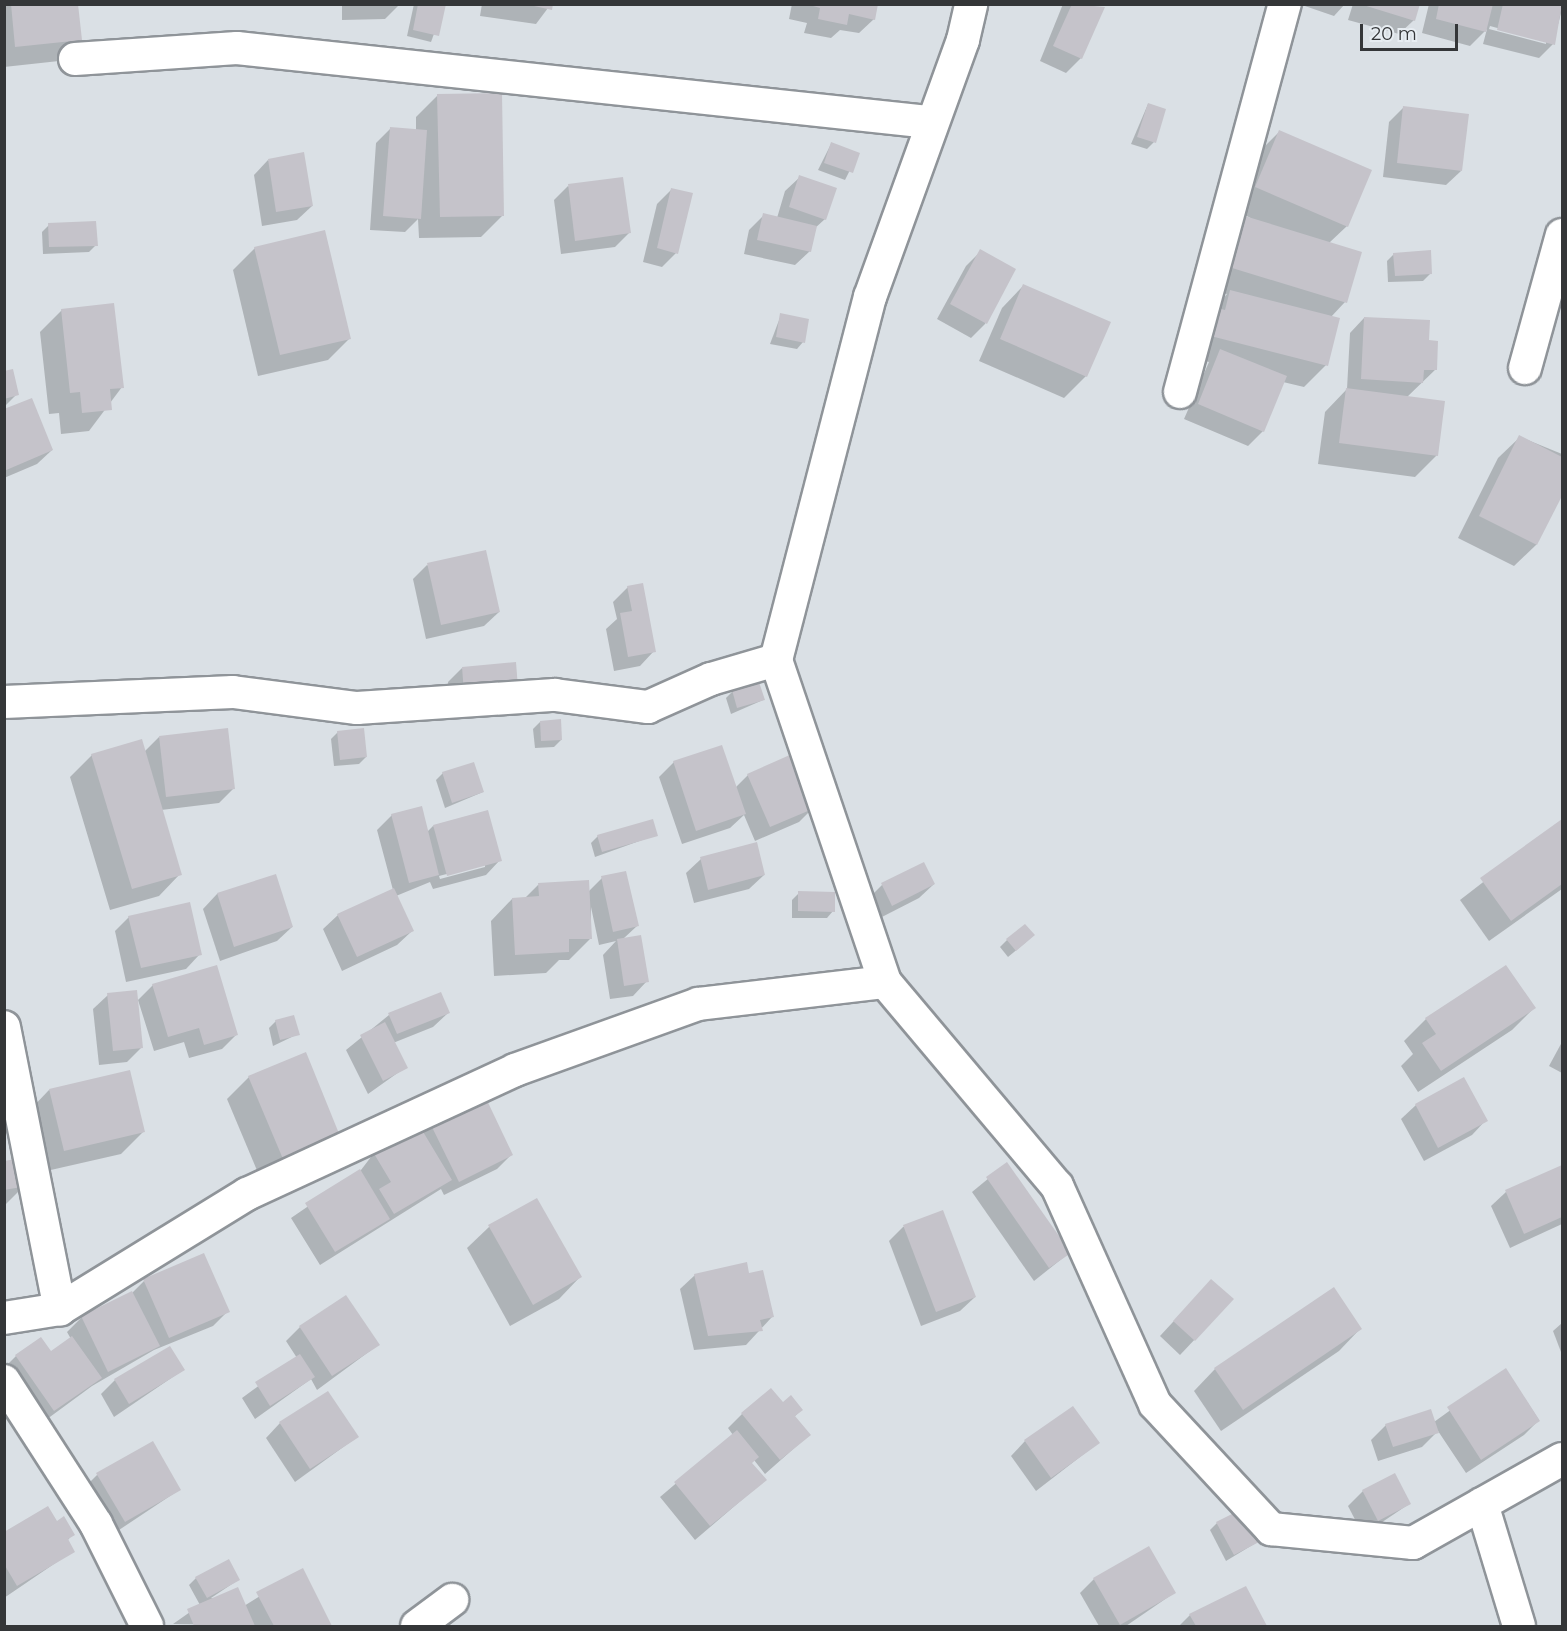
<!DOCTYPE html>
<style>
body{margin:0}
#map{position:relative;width:1567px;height:1631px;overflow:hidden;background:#dae0e5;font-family:Montserrat,sans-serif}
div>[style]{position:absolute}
.shadow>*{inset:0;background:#0003}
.building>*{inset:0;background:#c5c3ca}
.roads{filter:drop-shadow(2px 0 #8f9499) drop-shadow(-2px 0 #8f9499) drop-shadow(0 2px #8f9499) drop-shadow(0 -2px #8f9499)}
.minor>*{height:32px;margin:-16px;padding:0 16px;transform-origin:16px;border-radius:16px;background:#fff}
span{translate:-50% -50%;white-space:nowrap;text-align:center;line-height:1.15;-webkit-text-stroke:6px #e7edf2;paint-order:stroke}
.frame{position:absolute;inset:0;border:6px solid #343638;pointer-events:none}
.scale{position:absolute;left:1360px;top:24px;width:98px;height:27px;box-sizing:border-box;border:3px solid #343638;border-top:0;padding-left:8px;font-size:18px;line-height:21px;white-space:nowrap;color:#343638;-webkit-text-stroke:4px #e7edf2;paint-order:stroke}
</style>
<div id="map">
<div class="shadow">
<div style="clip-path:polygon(4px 4px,77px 4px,80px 40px,59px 61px,4px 67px)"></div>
<div style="clip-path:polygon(342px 4px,399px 4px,399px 5px,385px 19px,342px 20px)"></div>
<div style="clip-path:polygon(414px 4px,445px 4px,431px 42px,407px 36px)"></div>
<div style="clip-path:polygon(482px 4px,551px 4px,536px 24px,480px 16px)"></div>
<div style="clip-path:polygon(792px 4px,877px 4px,874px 19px,859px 33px,840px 30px,831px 38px,804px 33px,807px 23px,789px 19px)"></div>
<div style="clip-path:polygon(1063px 4px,1103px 8px,1081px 58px,1066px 73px,1040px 61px)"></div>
<div style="clip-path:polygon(1299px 4px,1345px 4px,1334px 16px)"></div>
<div style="clip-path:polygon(1353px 4px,1418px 4px,1414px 20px,1399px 34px,1348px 20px)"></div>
<div style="clip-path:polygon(evenodd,1429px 4px,1562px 4px,1562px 9px,1553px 44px,1539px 58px,1483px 44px,1487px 29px,1470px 46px,1422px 33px,1429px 4px,1490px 26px,1546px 41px,1546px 44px,1489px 29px,1490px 26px)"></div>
<div style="clip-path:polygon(438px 95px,503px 215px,481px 237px,419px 238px,418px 219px,405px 232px,370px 230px,376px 143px,391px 128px,416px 131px,416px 117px)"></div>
<div style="clip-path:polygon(1148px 104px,1154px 142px,1147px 149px,1131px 144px)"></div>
<div style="clip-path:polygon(1403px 108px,1461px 171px,1446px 185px,1383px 177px,1389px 122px)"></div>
<div style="clip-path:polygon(1279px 132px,1347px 226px,1329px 243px,1345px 302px,1330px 318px,1326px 365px,1304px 387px,1283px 382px,1263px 431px,1248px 446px,1184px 419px,1209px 362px,1179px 354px,1227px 294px,1198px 286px,1256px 221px,1234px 209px,1257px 154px)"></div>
<div style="clip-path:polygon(831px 144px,858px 154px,845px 180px,818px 170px)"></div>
<div style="clip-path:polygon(268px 160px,312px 206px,297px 220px,262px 226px,254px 175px)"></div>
<div style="clip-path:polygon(800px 177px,825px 219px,814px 229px,810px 251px,795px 265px,744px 254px,749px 230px,764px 215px,777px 218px,785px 191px)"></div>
<div style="clip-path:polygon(568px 186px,629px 233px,615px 247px,561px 254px,554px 200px)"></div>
<div style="clip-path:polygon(672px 189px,676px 253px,662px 267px,643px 262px,657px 204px)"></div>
<div style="clip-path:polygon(49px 225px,96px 245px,89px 252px,43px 254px,42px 232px)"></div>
<div style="clip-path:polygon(255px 248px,350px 338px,328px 360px,258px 376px,233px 270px)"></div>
<div style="clip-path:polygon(981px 251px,1014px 269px,985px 324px,971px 338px,937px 319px,966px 266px)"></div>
<div style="clip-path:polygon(1394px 254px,1430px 274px,1423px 281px,1388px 282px,1387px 261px)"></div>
<div style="clip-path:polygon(1023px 286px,1086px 376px,1064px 398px,979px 361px,1002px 308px)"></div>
<div style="clip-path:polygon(62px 310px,122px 387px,89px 431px,61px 434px,59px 413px,49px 414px,40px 332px)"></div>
<div style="clip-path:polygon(781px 315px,803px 342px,797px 349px,770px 344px)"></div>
<div style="clip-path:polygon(1364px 318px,1427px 342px,1436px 369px,1406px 398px,1437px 455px,1415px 477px,1318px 464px,1325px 412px,1347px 389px,1350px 333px)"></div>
<div style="clip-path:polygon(4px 373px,17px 394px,4px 407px)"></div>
<div style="clip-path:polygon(4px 411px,52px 450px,37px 464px,4px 478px)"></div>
<div style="clip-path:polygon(1520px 437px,1562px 454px,1562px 492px,1536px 545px,1514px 566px,1458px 538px,1498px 458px)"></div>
<div style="clip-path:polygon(427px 565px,499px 612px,484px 626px,426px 639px,413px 579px)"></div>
<div style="clip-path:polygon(628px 587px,654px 651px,640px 666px,614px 671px,606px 629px,617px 619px,613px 602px)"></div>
<div style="clip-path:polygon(462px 668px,502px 702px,450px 706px,448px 682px)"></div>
<div style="clip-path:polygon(733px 691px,763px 700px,731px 714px,726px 698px)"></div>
<div style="clip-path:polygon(540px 722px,561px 740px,554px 747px,535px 748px,533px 729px)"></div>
<div style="clip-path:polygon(338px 732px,366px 757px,359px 764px,334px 766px,331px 739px)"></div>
<div style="clip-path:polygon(159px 737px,233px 789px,219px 803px,161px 810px,180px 874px,159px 896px,110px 910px,70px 777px,92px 755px,144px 752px)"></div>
<div style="clip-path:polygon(674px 762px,735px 788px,748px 775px,814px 807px,799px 822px,755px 841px,744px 815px,730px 828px,682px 844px,659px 777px)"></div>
<div style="clip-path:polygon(443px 773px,483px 792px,445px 808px,436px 780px)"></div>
<div style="clip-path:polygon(evenodd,392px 815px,427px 832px,433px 826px,500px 860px,486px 875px,433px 889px,430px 882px,396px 896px,412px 931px,397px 945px,342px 971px,323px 929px,338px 915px,393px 890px,377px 830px,392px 815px,485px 864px,485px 867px,440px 879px,439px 876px,485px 864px)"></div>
<div style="clip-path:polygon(1562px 821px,1562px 889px,1489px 941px,1460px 900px)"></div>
<div style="clip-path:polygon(656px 835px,595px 857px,591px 843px,598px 836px)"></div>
<div style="clip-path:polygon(701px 859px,764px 875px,749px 889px,694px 903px,686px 873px)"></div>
<div style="clip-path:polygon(275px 876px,292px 927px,277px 941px,220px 961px,203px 909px,217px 894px)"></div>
<div style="clip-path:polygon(602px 878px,637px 926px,623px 939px,647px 981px,633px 996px,610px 999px,603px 955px,616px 941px,599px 945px,591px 907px,591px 938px,569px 960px,559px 960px,546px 973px,494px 976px,491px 921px,512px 899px,525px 898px,538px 885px,588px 892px)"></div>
<div style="clip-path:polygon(934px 884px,919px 898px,878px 919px,868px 899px,882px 885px)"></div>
<div style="clip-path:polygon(799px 893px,833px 911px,827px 918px,792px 918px,792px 900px)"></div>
<div style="clip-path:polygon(129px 917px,200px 954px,186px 969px,126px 982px,115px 931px)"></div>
<div style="clip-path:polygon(1007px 940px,1026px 942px,1008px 957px,1000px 947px)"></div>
<div style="clip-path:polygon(153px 985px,236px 1035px,222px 1049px,189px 1058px,184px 1042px,154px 1051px,138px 1000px)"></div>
<div style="clip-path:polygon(108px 995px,141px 1048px,127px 1062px,99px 1065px,93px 1009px)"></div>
<div style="clip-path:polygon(1534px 1008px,1512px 1030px,1418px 1092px,1401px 1066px,1413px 1054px,1404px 1041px,1426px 1019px)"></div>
<div style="clip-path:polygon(448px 1013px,433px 1027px,393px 1043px,406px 1067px,368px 1094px,346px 1050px,389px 1015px)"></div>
<div style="clip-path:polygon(276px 1021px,298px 1034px,273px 1046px,269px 1028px)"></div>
<div style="clip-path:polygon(1562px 1042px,1562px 1073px,1549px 1066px)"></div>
<div style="clip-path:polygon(249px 1077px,338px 1135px,261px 1180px,227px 1099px)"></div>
<div style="clip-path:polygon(49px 1090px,143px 1132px,121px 1154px,42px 1172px,28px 1112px)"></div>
<div style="clip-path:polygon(1416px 1105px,1486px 1120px,1472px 1135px,1424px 1161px,1401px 1119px)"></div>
<div style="clip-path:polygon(429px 1121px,512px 1154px,497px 1169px,444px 1195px,441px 1189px,320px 1265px,291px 1218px,361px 1170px,374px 1153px)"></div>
<div style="clip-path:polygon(4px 1163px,25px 1185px,4px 1206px)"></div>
<div style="clip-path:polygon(1006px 1164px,1069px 1253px,1034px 1281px,972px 1192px)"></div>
<div style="clip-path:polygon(1562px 1167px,1562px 1224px,1510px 1248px,1491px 1206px,1506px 1192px)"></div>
<div style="clip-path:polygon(536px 1200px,580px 1277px,559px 1299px,510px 1326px,467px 1248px,489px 1227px)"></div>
<div style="clip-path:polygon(942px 1212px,975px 1297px,960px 1311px,921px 1326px,889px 1241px,903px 1227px)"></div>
<div style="clip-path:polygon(695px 1275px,748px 1275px,772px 1317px,746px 1345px,694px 1350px,680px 1289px)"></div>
<div style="clip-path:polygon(144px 1281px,228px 1311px,213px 1326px,154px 1350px,92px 1386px,39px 1425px,4px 1368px,16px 1356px,50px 1353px,71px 1339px,67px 1332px,82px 1317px,132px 1293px)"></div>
<div style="clip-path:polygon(1197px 1296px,1232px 1300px,1180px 1355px,1160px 1336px)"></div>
<div style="clip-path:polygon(1562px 1323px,1562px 1352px,1561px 1352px,1553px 1331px)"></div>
<div style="clip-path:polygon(300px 1327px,378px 1345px,317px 1390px,311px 1379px,255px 1419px,242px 1398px,297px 1358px,286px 1341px)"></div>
<div style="clip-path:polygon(1360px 1329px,1339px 1351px,1221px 1431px,1194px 1391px,1215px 1369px)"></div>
<div style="clip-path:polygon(183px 1370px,114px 1417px,101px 1394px,115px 1380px)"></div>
<div style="clip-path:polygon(1506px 1370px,1539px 1420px,1524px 1435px,1466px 1473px,1438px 1431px,1422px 1447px,1378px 1461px,1371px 1440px,1386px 1425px,1434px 1422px)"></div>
<div style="clip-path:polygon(783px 1404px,801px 1410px,794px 1417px,809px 1435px,765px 1474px,754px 1460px,751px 1463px,765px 1480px,695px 1540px,660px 1497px,733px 1435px,728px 1428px,742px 1414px)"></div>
<div style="clip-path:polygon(280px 1423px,357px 1437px,295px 1482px,266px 1438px)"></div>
<div style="clip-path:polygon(1025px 1441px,1098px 1443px,1036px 1491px,1011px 1456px)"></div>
<div style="clip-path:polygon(97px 1475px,179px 1490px,110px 1536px,83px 1489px)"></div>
<div style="clip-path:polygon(1363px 1491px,1409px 1504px,1363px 1535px,1348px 1506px)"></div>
<div style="clip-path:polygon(56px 1523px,73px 1534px,67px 1541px,73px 1551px,4px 1598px,4px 1533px)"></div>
<div style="clip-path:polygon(1217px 1523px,1259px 1541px,1226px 1561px,1210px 1530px)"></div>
<div style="clip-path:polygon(302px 1570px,330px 1626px,173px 1624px,200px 1605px,189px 1585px,196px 1578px,238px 1580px,211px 1598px,244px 1606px)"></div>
<div style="clip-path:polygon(1094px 1579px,1174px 1593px,1126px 1626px,1099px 1626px,1080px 1593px)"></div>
<div style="clip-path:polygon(1245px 1588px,1265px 1626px,1179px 1626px,1190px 1615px)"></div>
</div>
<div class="building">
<div style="clip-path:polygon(11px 4px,78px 4px,82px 40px,15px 47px)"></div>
<div style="clip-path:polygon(418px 4px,446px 4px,439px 36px,413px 30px)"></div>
<div style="clip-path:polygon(525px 4px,553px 4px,552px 10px)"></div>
<div style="clip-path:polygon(806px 4px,878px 4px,875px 20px,849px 14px,847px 25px,818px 19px,820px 8px)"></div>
<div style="clip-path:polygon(1072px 4px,1105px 7px,1082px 59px,1053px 46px)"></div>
<div style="clip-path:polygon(1360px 4px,1420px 4px,1415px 21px)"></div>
<div style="clip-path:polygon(1439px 4px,1493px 4px,1486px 32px,1436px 19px)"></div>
<div style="clip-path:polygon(1503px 4px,1562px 4px,1555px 45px,1497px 30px)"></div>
<div style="clip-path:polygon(502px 93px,504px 216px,440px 217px,437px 94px)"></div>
<div style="clip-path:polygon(1148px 103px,1166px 109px,1156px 143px,1137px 137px)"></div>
<div style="clip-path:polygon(1403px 106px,1469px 114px,1462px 171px,1397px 163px)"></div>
<div style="clip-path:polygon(390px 127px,427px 130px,421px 219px,383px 216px)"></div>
<div style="clip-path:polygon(1279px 130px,1372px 170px,1348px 227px,1255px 187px)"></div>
<div style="clip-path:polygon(831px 142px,860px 153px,853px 173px,824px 163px)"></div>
<div style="clip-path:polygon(304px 152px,313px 206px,276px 212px,268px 159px)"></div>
<div style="clip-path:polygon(799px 175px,837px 188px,826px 220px,789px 207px)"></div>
<div style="clip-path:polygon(623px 177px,631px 233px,575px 241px,568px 184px)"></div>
<div style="clip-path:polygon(671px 188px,693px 193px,678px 254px,657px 248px)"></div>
<div style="clip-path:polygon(763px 213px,817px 226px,811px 252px,757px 240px)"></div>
<div style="clip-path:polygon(1235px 213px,1362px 252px,1347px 303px,1219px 264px)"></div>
<div style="clip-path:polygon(96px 221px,98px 246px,49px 247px,48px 223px)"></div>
<div style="clip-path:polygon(325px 230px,351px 339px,280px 355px,254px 247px)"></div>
<div style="clip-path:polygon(980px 249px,1016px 269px,987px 324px,950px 304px)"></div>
<div style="clip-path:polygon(1431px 250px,1432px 274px,1395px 276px,1393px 253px)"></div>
<div style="clip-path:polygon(1023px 284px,1111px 322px,1087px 377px,1000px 339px)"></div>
<div style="clip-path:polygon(1230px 290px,1340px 318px,1328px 366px,1199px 333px,1207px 305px,1225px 310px)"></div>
<div style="clip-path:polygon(114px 303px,124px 388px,110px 389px,112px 410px,82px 413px,80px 392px,70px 393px,61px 309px)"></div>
<div style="clip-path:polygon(780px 313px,809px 319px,805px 343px,776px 337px)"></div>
<div style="clip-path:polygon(1364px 317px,1430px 320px,1429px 340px,1438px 341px,1437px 370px,1424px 370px,1423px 383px,1361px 379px)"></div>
<div style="clip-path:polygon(1220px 349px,1287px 376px,1264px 432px,1198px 404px)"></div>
<div style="clip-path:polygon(13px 369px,19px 395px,4px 399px,4px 371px)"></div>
<div style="clip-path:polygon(1346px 388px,1445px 401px,1438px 456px,1339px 443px)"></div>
<div style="clip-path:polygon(32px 398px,53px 450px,4px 471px,4px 409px)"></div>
<div style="clip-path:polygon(1519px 435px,1562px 457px,1562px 496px,1537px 545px,1479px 516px)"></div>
<div style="clip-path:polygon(486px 550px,500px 612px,441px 625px,427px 563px)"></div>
<div style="clip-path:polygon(643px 583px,656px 652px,628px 657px,620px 613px,632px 611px,627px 586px)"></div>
<div style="clip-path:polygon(516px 662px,518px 688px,464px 693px,462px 667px)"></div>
<div style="clip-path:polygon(759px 682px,765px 700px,737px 708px,732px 690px)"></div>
<div style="clip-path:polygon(561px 719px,562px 740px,541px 741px,540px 721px)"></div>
<div style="clip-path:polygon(228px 728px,235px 789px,166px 797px,159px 736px)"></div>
<div style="clip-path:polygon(364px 728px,367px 757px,340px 760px,337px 731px)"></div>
<div style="clip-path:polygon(142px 739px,182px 875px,132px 889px,91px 754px)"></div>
<div style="clip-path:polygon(722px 745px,746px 814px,696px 831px,673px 761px)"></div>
<div style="clip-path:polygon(792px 754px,815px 808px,770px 827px,747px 774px)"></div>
<div style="clip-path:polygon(474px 762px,484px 792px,452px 803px,442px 772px)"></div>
<div style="clip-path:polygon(422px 806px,439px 875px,409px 883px,391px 814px)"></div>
<div style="clip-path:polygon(488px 810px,502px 861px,447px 876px,433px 825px)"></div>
<div style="clip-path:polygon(653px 819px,658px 836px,602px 852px,597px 835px)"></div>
<div style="clip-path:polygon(1562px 819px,1562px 884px,1511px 921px,1480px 878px)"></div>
<div style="clip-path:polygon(757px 842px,765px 875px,708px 890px,700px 857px)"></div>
<div style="clip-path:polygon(924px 862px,935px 884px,892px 906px,881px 883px)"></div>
<div style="clip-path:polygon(626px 871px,639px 926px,613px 932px,601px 876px)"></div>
<div style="clip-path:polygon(276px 874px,293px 927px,234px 947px,217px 893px)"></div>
<div style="clip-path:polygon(589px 880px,592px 939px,569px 939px,569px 952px,515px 955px,512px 898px,539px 896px,538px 883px)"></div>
<div style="clip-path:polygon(394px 888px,414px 931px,357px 957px,337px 914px)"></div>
<div style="clip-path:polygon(798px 891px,835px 892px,835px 912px,798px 911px)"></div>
<div style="clip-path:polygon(190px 902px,202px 955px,141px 968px,128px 916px)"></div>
<div style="clip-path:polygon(1025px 924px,1035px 935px,1016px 951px,1006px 939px)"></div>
<div style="clip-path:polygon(641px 935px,649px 982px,624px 986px,617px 939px)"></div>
<div style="clip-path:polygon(217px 965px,238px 1035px,204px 1045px,199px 1028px,168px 1037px,152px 984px)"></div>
<div style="clip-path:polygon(1506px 965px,1536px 1008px,1441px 1071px,1422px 1043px,1436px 1034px,1425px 1018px)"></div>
<div style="clip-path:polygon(137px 990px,143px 1048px,113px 1051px,107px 993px)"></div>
<div style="clip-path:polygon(441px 992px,450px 1013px,397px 1034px,388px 1013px)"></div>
<div style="clip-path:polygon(294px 1015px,300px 1035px,280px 1040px,275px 1020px)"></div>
<div style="clip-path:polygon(385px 1022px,408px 1068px,383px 1081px,360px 1035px)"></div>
<div style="clip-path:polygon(306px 1052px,340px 1136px,283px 1159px,248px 1076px)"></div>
<div style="clip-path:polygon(130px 1070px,145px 1132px,64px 1151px,49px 1089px)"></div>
<div style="clip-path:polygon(1464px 1077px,1488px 1121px,1438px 1148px,1415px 1104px)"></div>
<div style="clip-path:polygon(483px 1092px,513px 1155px,459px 1182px,428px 1119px)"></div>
<div style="clip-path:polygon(419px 1125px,452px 1180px,394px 1214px,379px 1189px,391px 1182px,373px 1152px)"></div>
<div style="clip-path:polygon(21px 1158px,27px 1186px,4px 1190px,4px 1161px)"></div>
<div style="clip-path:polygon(1007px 1162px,1071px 1253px,1049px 1268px,986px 1177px)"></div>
<div style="clip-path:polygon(1562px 1165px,1562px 1217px,1524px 1234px,1505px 1190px)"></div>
<div style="clip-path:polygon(360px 1169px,390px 1219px,335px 1252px,305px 1203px)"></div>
<div style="clip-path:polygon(537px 1198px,582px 1277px,533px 1305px,488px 1225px)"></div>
<div style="clip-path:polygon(943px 1210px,976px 1297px,936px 1312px,903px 1225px)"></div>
<div style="clip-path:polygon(204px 1253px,230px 1312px,169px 1338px,143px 1279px)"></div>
<div style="clip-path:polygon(747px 1262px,749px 1273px,763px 1270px,774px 1317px,760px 1320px,763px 1331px,708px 1336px,694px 1274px)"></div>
<div style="clip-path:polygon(1211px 1279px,1234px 1299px,1195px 1341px,1173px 1321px)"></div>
<div style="clip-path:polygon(1334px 1287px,1362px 1329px,1243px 1410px,1214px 1368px)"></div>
<div style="clip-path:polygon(132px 1291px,160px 1346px,108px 1372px,81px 1316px)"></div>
<div style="clip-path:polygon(346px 1295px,380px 1345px,332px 1376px,299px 1326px)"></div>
<div style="clip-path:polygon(72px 1336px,102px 1378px,54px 1411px,15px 1355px,41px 1337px,51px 1351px)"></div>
<div style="clip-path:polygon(170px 1346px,185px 1370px,129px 1404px,114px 1379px)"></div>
<div style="clip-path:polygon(300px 1354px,315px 1377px,270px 1406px,255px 1382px)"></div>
<div style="clip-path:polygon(1506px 1368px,1540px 1421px,1481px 1460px,1447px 1407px)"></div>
<div style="clip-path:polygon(771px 1388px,783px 1402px,791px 1395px,803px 1410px,795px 1416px,811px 1435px,780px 1460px,741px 1413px)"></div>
<div style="clip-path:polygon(328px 1391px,359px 1437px,310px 1469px,279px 1422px)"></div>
<div style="clip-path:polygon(1073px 1406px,1100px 1443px,1051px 1478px,1024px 1440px)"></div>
<div style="clip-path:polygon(1431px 1409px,1439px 1433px,1393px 1447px,1385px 1424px)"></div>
<div style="clip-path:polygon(737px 1430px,759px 1457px,752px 1463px,767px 1480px,710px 1526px,674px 1482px)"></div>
<div style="clip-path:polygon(153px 1441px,181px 1490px,125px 1522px,96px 1473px)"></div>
<div style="clip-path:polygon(1395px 1473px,1411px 1504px,1378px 1521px,1362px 1490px)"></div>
<div style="clip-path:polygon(48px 1506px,57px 1521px,64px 1516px,75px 1535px,68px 1539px,75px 1552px,17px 1586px,4px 1564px,4px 1532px)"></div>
<div style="clip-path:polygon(1244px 1508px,1261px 1541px,1234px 1555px,1216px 1522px)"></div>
<div style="clip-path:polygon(1149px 1546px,1176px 1593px,1120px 1625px,1093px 1578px)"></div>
<div style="clip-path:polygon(229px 1559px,240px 1580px,207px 1598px,195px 1577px)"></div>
<div style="clip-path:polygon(303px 1568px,332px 1626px,274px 1626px,256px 1592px)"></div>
<div style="clip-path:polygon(1246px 1586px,1267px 1626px,1196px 1626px,1189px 1614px)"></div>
<div style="clip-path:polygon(238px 1587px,255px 1626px,194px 1626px,187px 1609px)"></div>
</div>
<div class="roads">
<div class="minor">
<div style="left:75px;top:59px;width:162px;rotate:-3.9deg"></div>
<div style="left:237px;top:48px;width:697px;rotate:6.1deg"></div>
<div style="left:1525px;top:368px;width:138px;rotate:-74.5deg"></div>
<div style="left:1180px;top:392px;width:402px;rotate:-74.9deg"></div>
<div style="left:776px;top:660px;width:340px;rotate:71.3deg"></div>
<div style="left:885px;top:982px;width:267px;rotate:49.9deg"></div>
<div style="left:1057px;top:1186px;width:239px;rotate:65.8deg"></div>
<div style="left:1155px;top:1404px;width:171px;rotate:47.1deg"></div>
<div style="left:1271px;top:1529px;width:143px;rotate:5.6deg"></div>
<div style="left:1413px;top:1543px;width:171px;rotate:-29.4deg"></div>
<div style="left:4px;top:702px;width:229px;rotate:-2.5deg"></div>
<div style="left:233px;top:692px;width:125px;rotate:7.4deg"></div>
<div style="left:357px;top:708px;width:198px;rotate:-3.8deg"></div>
<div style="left:555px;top:695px;width:94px;rotate:7.4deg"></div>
<div style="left:648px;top:707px;width:69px;rotate:-24deg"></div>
<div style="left:711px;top:679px;width:68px;rotate:-16.3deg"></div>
<div style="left:776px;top:660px;width:375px;rotate:-75.5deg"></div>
<div style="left:870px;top:297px;width:273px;rotate:-70.1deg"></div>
<div style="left:963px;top:40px;width:37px;rotate:-77deg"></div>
<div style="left:4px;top:1027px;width:288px;rotate:78.8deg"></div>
<div style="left:4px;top:1318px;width:57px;rotate:-9.1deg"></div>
<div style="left:60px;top:1309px;width:220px;rotate:-31.6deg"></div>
<div style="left:247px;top:1194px;width:295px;rotate:-24.8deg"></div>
<div style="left:515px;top:1070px;width:195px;rotate:-19.8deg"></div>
<div style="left:698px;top:1004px;width:188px;rotate:-6.7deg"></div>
<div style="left:4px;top:1381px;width:170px;rotate:57.2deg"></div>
<div style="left:96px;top:1524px;width:114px;rotate:63.4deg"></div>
<div style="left:1482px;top:1504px;width:127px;rotate:73.1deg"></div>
<div style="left:417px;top:1626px;width:44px;rotate:-36.6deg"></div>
</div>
</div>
<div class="frame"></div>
<div class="scale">20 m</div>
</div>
